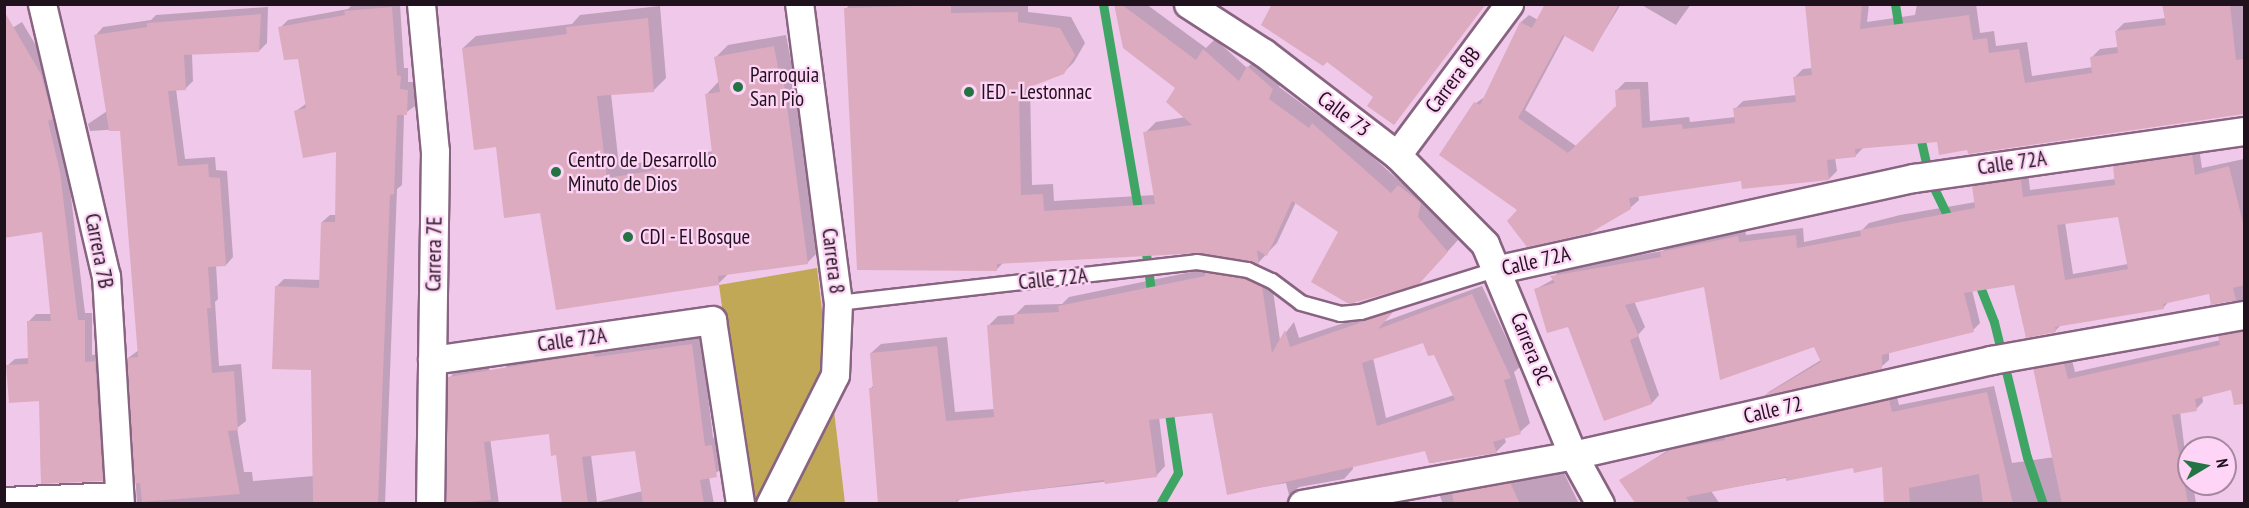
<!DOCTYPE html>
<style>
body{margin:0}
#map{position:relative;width:2249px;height:508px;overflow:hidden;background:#f0c8e9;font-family:"PT Sans Narrow",sans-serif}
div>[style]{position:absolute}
.green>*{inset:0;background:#c1a857}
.shadow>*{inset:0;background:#0003}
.stream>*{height:9px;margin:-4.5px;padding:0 4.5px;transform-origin:4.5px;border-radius:4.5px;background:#3fa565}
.building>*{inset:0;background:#dcabbf}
.roads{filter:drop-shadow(2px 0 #886481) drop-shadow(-2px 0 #886481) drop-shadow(0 2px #886481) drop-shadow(0 -2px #886481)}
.lane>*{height:14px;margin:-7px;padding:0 7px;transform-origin:7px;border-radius:7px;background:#fff}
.street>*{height:27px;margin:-13.5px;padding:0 13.5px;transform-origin:13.5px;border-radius:13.5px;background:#fff}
.dots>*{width:16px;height:16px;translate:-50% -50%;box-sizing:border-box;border:3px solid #fed5f6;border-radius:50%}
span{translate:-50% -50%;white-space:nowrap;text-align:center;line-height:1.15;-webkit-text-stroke:4.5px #fed5f6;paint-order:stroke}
.poi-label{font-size:21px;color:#20121d}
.left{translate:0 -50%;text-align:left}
.street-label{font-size:21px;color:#20121d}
.frame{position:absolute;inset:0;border:6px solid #20121d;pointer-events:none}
.north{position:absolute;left:2177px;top:436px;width:60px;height:60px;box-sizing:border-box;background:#fed5f6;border:2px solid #a5879f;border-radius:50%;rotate:80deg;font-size:16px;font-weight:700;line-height:24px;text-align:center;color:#20121d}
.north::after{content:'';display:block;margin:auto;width:21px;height:27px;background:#247342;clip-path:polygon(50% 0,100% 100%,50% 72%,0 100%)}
</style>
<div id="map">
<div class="green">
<div style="clip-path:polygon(817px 268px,845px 503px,749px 503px,719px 285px)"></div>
</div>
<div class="shadow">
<div style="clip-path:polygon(353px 4px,400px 4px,404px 68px,408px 68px,408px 82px,415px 82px,415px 106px,404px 114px,402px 185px,397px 189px,385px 504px,137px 504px,128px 358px,139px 350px,121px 129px,90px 131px,88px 124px,113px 107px,96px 35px,103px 27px,151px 20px,156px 15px,268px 7px,267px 43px,259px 51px,192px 54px,193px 81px,185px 89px,176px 89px,185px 159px,215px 157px,216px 170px,227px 171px,233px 257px,226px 265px,216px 265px,218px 299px,215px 302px,219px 366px,241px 364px,246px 421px,237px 428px,244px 472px,252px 472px,253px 481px,314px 476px,312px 368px,276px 287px,284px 279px,321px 280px,322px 222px,330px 215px,337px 215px,337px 150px,296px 111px,307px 103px,299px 57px,280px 28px,288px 20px,348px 9px)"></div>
<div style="clip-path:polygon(850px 4px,1028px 4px,1028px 12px,1071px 17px,1085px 43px,1074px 62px,1063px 73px,1030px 86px,1032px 185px,1053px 184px,1054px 201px,1155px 195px,1145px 133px,1156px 122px,1186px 117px,1177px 88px,1116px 4px,1146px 4px,1206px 48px,1215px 39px,1247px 68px,1259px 56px,1283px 77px,1279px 87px,1320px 117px,1324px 114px,1402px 183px,1410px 175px,1431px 192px,1428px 206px,1458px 240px,1429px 272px,1340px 232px,1296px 202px,1277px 243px,1258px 263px,1192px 252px,1004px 262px,997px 269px,846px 9px)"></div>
<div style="clip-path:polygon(1547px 4px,1621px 4px,1593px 50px,1565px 35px,1525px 110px,1576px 146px,1617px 106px,1617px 90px,1625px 82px,1648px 82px,1650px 121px,1689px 117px,1690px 122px,1736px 117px,1735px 109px,1743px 101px,1797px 95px,1795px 77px,1803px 69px,1813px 68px,1807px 4px,1869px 4px,1867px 22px,1915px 15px,1917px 4px,1976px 4px,1980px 33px,1994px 31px,1996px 46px,2027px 42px,2032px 76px,2093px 67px,2092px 57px,2100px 49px,2118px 47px,2116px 31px,2124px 23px,2166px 18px,2164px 4px,2244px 4px,2244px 112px,1969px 153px,1969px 149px,1939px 140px,1864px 147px,1855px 156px,1835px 158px,1837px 171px,1829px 179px,1743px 179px,1638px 195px,1639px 200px,1630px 208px,1520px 210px,1441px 155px,1476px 103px,1486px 96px,1521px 22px,1529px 15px,1538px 20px)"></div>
<div style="clip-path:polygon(1640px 4px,1691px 4px,1676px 25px)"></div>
<div style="clip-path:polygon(660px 6px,666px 78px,653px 91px,611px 94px,619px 166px,714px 151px,706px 95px,719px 81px,715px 58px,728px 45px,786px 35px,793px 72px,796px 71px,820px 250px,807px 263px,729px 273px,719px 283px,541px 212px,497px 145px,463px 48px,476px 36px,572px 24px,580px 15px)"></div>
<div style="clip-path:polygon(22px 22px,48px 66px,67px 164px,85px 313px,92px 313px,92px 355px,102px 354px,110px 472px,102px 479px,41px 482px,40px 399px,7px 366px,15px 359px,29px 358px,29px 321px,36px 314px,52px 314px,43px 231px,4px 33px)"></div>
<div style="clip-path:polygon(evenodd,2199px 148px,2202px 168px,2244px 159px,2244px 300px,2212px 303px,2210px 292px,2170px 300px,2163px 308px,2062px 324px,2055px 331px,2015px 283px,1972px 290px,1980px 323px,1973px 330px,1889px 352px,1889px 360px,1881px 367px,1767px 393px,1821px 360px,1815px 345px,1705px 285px,1634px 301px,1645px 327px,1638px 335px,1659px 395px,1652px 403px,1536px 289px,1554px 279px,1559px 269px,1663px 251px,1670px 244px,1745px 229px,1746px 235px,1803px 228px,1804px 242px,1862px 230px,1869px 223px,1900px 215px,1976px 202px,1974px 186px,1981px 179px,2028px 172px,2030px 190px,2116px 179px,2114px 166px,2122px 159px,2199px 148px,2120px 215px,2128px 264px,2073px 274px,2065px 222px,2120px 215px)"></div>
<div style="clip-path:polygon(evenodd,1211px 268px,1271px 277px,1280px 340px,1294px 322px,1299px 338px,1400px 304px,1383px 322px,1482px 286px,1520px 367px,1514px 372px,1530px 423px,1520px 432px,1504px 437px,1506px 442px,1497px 451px,1431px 463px,1426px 449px,1353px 465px,1353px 469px,1344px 479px,1299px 487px,1289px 495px,1286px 483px,1228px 493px,1214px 411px,1159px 417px,1165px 466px,1156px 476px,961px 498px,956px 503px,870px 389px,874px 385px,871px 353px,881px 344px,947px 337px,955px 412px,995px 409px,988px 326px,998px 316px,1015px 315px,1025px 305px,1062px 304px,1069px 297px,1211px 268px,1424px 341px,1435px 353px,1454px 395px,1386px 418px,1373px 358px,1424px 341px)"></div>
<div style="clip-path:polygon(2244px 325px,2244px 385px,2202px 395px,2203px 402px,2196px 409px,2180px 412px,2189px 484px,2193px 484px,2196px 503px,2207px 504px,1885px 504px,1883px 465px,1854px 466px,1711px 491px,1720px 504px,1637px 504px,1621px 480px,1681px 442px,1896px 393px,1899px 405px,1994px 386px,2012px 463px,2055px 457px,2035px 369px,2042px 361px,2071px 356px,2075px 372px,2221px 340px,2227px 329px)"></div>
<div style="clip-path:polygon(evenodd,701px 336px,713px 438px,721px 437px,725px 467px,709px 477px,714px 504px,563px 504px,557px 453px,550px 432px,504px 369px,513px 360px,701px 336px,637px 449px,643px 491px,597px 502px,591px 455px,637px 449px)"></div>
<div style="clip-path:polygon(489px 367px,495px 433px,490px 438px,499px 504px,447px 504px,449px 378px,456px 371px)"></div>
<div style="clip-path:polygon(1563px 471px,1579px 504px,1443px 504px,1440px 496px,1449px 487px,1519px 475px,1521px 480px)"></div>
</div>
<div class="stream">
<div style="left:1103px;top:4px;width:214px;rotate:80.3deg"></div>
<div style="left:1895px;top:4px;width:32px;rotate:81deg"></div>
<div style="left:1919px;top:132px;width:49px;rotate:77.1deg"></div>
<div style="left:1930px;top:180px;width:48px;rotate:64deg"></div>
<div style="left:1145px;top:246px;width:52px;rotate:82.3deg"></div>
<div style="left:1977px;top:279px;width:46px;rotate:68.4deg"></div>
<div style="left:1994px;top:322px;width:139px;rotate:76.3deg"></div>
<div style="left:2027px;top:457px;width:50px;rotate:71.2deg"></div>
<div style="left:1160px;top:504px;width:36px;rotate:-60deg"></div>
<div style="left:1178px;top:473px;width:67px;rotate:-98.6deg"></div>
</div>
<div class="building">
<div style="clip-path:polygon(1114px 4px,1121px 4px,1196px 60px,1203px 49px,1239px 81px,1247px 66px,1273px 89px,1269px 99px,1309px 128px,1312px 123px,1391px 193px,1398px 185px,1421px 203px,1418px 217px,1448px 252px,1418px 285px,1349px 304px,1311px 282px,1338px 232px,1292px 201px,1267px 256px,1257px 250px,1259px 265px,1202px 253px,997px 264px,997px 271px,857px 270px,844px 8px,951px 5px,951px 13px,1018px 12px,1018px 22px,1060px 28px,1075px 55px,1064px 74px,1019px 91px,1021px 195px,1043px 194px,1044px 211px,1155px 204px,1143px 132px,1192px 125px,1166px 102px,1175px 88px,1123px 48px)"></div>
<div style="clip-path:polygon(1272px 4px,1486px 4px,1394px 125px,1367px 106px,1373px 97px,1327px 62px,1323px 66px,1261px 25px)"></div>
<div style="clip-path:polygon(1545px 4px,1619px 4px,1593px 52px,1563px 35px,1518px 118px,1568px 153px,1616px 106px,1615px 90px,1640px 89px,1642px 128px,1682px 124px,1683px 129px,1735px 123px,1733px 108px,1796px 102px,1793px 77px,1812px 75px,1805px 4px,1862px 4px,1860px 29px,1969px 15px,1973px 40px,1987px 38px,1989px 53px,2019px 49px,2025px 83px,2092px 73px,2090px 57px,2118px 53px,2115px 31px,2166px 25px,2162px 4px,2230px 4px,2236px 60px,2244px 59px,2244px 114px,1968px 154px,1967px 150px,1939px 155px,1937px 142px,1855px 149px,1856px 157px,1827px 160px,1829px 180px,1742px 189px,1741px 181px,1629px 198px,1631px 209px,1590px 233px,1527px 247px,1507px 221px,1517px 210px,1439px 155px,1474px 102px,1480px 105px,1520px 22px,1532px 28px)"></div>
<div style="clip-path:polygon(392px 7px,397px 75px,401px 76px,400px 89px,408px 90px,407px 115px,397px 115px,394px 194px,390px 195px,378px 504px,313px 504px,311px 370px,272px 369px,275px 286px,319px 288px,321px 222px,335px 222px,336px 152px,303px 158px,294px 111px,306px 108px,298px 59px,284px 60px,278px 27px,345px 15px,344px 11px)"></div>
<div style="clip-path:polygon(4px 11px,41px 74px,53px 119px,48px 121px,60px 172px,78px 320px,85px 320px,85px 362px,95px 361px,103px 481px,41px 484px,39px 401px,9px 403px,6px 365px,28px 364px,27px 321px,51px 321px,42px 232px,4px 238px)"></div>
<div style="clip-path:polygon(261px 14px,259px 52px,184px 55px,186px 90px,168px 91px,178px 166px,208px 164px,209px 177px,220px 178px,226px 266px,208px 267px,211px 308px,207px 308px,212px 373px,234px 371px,238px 430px,228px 431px,240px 494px,142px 502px,140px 483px,135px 483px,127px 358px,138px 357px,120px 131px,109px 131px,94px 35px,147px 27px,147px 23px)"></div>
<div style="clip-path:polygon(648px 18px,654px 92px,597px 96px,607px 178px,713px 161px,705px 94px,720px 92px,714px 57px,774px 46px,781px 84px,784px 83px,808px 264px,718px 276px,719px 285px,556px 310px,540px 213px,504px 218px,496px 147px,474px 150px,462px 48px,567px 34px,566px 27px)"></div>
<div style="clip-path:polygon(evenodd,2192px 154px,2195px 175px,2229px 166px,2244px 227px,2244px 285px,2233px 288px,2236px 300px,2211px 305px,2209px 294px,2163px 304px,2164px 309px,2055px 327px,2056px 332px,2026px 338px,2014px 285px,1964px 293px,1974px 332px,1882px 355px,1882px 369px,1763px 396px,1821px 362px,1814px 347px,1720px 380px,1704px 287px,1625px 305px,1639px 336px,1630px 340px,1652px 404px,1604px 421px,1568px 327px,1547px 333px,1534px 289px,1555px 283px,1550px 276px,1661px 257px,1660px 252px,1738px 236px,1739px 242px,1796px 235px,1797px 248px,1861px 236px,1860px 230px,1975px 208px,1972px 186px,2021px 179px,2023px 197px,2115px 185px,2113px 166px,2192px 154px,2118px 217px,2128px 269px,2065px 280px,2057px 225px,2118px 217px)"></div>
<div style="clip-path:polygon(evenodd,1205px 272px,1245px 279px,1262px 286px,1272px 353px,1285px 330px,1290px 347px,1394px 311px,1378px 329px,1472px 294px,1511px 378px,1504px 380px,1521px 434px,1493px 442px,1497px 453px,1429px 463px,1425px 451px,1227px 495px,1212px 413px,1149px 420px,1157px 477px,1105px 484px,1104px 480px,956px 500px,957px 504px,878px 504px,869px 388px,873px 388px,870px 353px,937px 346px,946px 421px,994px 417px,987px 325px,1014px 324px,1014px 314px,1059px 312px,1058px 306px,1205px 276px,1205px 272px,1423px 343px,1428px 356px,1434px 355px,1455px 400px,1377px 426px,1362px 363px,1423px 343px)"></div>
<div style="clip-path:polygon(2243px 331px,2244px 404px,2234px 405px,2231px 390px,2195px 399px,2197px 411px,2172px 415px,2188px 504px,2062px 504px,2033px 368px,2064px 363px,2068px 379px,2220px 345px,2218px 336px)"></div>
<div style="clip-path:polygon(692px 344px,705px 446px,712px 445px,717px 477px,700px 480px,704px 504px,643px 504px,635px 451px,582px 457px,588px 504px,562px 504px,556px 455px,551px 456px,549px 434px,484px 442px,491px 500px,446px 504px,448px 377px,594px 353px,595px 357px)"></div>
<div style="clip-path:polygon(1987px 392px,2013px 504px,1983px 504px,1979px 474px,1909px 488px,1910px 504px,1884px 504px,1882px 467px,1854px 473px,1853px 468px,1786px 481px,1786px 477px,1686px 497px,1691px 504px,1636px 504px,1619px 480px,1672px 449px,1725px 440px,1724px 437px,1889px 399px,1892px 412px)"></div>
<div style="clip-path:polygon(1510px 482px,1520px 504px,1454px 504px,1452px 493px)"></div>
</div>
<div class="roads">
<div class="lane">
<div style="left:838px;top:303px;width:361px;rotate:-6.5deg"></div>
<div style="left:1197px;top:262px;width:52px;rotate:8.9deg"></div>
<div style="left:1248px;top:270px;width:26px;rotate:25deg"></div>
<div style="left:1272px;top:281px;width:36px;rotate:37deg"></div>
<div style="left:1301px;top:303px;width:41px;rotate:15.4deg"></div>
<div style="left:1341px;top:314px;width:20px;rotate:-6deg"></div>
<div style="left:1361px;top:312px;width:144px;rotate:-17.4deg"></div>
</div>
<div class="street">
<div style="left:42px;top:4px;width:279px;rotate:76.8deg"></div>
<div style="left:106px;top:276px;width:228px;rotate:86.5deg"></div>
<div style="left:421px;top:4px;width:148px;rotate:84.6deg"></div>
<div style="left:435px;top:151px;width:353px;rotate:90.8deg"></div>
<div style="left:1188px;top:4px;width:90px;rotate:32.8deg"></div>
<div style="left:1264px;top:53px;width:168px;rotate:37.5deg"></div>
<div style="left:1397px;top:155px;width:125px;rotate:45.3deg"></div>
<div style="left:1485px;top:244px;width:229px;rotate:67.4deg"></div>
<div style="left:1573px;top:455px;width:56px;rotate:61.1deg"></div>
<div style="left:1397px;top:155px;width:188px;rotate:-53.4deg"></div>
<div style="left:1499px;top:269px;width:425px;rotate:-12.4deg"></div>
<div style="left:1914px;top:178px;width:333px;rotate:-8.1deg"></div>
<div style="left:432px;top:360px;width:283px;rotate:-8.1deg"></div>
<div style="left:712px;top:320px;width:186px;rotate:81.3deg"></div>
<div style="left:4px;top:501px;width:115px;rotate:-2.5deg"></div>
<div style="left:770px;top:504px;width:144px;rotate:-63.3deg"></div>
<div style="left:835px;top:375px;width:72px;rotate:-87.6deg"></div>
<div style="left:838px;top:303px;width:302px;rotate:-97.4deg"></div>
<div style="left:1302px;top:504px;width:275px;rotate:-10.2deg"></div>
<div style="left:1573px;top:455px;width:429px;rotate:-12.8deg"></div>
<div style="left:1991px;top:360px;width:257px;rotate:-10.1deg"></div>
</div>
</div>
<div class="dots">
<div style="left:738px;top:87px;background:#247342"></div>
<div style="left:969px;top:92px;background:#247342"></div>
<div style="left:556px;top:172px;background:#247342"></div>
<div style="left:628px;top:237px;background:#247342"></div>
</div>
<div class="poi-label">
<span class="left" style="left:750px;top:87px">Parroquia<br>San Pio</span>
<span class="left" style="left:981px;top:92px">IED - Lestonnac</span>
<span class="left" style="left:568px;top:172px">Centro de Desarrollo<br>Minuto de Dios</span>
<span class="left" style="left:640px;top:237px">CDI - El Bosque</span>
</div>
<div class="street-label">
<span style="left:1453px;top:80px;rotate:-53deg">Carrera 8B</span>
<span style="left:1344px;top:114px;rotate:37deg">Calle 73</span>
<span style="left:2012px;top:163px;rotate:-8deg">Calle 72A</span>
<span style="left:99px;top:251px;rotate:79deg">Carrera 7B</span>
<span style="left:434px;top:254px;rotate:-89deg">Carrera 7E</span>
<span style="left:833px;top:261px;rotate:83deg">Carrera 8</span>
<span style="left:1536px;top:261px;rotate:-13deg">Calle 72A</span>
<span style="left:1053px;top:279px;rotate:-6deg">Calle 72A</span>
<span style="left:572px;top:340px;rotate:-8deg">Calle 72A</span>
<span style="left:1531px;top:349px;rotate:68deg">Carrera 8C</span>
<span style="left:1773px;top:410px;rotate:-13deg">Calle 72</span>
</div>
<div class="frame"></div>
<div class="north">N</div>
</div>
